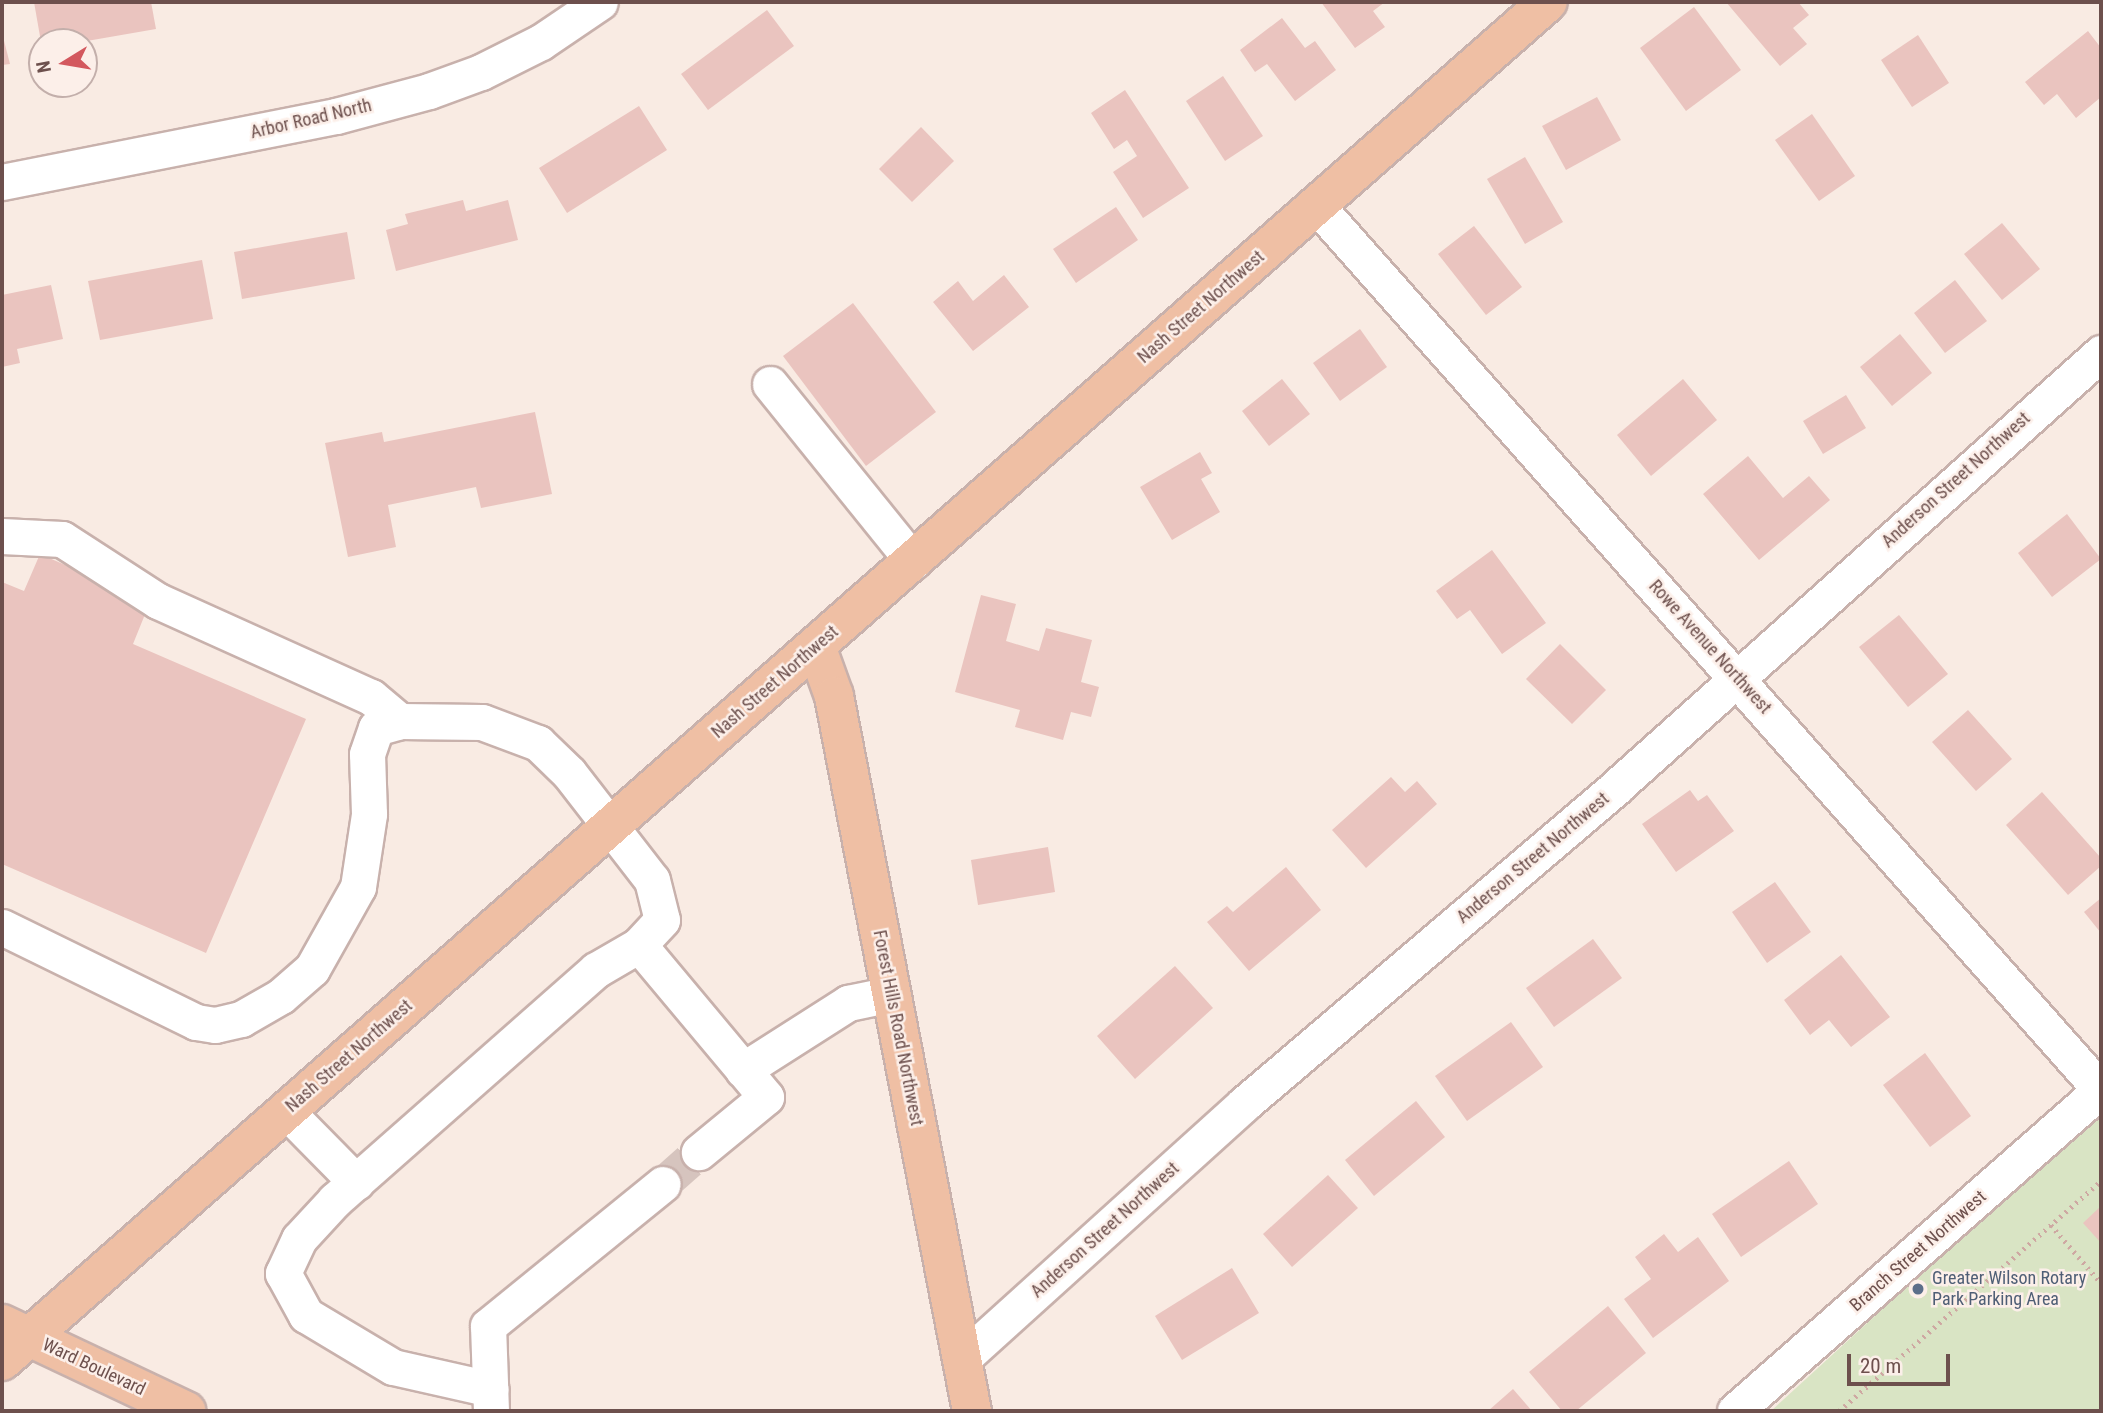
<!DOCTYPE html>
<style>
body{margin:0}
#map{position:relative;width:2103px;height:1413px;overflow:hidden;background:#f9ebe3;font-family:"Roboto Condensed",sans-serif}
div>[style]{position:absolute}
.green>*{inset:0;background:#d9e4c4}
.building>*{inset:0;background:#eac4bf}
.minor-tunnel>*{height:35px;margin-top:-17.5px;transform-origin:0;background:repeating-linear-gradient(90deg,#d6c4be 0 35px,transparent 0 53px)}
.path>*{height:4.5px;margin-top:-2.25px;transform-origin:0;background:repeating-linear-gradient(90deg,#cea8a2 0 2px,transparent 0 7px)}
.roads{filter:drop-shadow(2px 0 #c8b1ac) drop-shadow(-2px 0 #c8b1ac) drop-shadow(0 2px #c8b1ac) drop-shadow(0 -2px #c8b1ac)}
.minor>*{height:35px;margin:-17.5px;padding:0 17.5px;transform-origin:17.5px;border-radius:17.5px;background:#fff}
.major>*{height:38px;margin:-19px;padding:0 19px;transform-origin:19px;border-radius:19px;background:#efbfa4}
.dots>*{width:19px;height:19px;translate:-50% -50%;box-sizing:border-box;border:4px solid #fcefe9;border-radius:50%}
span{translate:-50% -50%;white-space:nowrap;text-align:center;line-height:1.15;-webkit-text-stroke:5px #fcefe9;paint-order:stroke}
.street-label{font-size:18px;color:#6d504d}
.service-label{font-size:18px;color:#4e5e75}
.left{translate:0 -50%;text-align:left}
.frame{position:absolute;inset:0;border:4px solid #6d504d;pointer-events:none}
.north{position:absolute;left:28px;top:28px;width:70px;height:70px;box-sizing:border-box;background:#fcefe9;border:2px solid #c3afab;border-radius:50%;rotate:259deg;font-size:19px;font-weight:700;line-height:28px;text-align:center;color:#6d504d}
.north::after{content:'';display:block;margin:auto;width:24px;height:32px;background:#d3585e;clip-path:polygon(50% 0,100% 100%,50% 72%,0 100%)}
.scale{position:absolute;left:1847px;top:1354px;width:103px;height:32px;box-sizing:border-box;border:4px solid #6d504d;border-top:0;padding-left:9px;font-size:21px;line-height:24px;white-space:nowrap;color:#6d504d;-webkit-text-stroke:5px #fcefe9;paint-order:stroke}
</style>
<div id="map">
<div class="green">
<div style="clip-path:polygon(2101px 1109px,2101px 1411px,1771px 1411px)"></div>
</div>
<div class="building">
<div style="clip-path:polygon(34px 2px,151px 2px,156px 29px,81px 42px,41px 42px)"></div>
<div style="clip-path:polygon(1321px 2px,1385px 2px,1373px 11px,1385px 27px,1355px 48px)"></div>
<div style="clip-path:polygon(1726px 2px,1798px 2px,1809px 15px,1793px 28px,1807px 44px,1780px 66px)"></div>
<div style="clip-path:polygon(1694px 7px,1741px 70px,1686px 111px,1640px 48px)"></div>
<div style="clip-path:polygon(767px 10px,794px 46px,708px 110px,681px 74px)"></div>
<div style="clip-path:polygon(1282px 18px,1305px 48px,1315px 41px,1336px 70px,1295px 101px,1267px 64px,1255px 72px,1240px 50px)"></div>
<div style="clip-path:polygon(2088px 31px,2101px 48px,2101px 97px,2076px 118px,2057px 94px,2044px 105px,2025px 82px)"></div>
<div style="clip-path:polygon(2px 33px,10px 64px,2px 65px)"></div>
<div style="clip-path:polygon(1918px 35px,1949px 83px,1912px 107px,1881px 60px)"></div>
<div style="clip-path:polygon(1223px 76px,1263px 136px,1225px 161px,1186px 101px)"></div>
<div style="clip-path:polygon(1125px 90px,1189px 188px,1143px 218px,1113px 172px,1137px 156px,1127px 140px,1114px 149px,1091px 113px)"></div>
<div style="clip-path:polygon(1597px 97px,1621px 140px,1566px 170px,1542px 126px)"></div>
<div style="clip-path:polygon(639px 106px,667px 150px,567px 213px,539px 168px)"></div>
<div style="clip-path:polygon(1812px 114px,1855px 176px,1819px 201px,1775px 140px)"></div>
<div style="clip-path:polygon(921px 127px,954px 161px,912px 202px,879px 169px)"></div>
<div style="clip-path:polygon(1525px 157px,1563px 222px,1525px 244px,1487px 179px)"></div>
<div style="clip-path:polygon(463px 200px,466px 211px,508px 200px,518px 240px,396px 271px,386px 230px,408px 224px,405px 214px)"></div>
<div style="clip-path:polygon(1116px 207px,1138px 240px,1076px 283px,1053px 249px)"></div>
<div style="clip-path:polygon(2002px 223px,2040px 269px,2002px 300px,1964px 254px)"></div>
<div style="clip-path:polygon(1474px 226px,1522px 287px,1486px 315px,1438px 254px)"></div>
<div style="clip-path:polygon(347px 232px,355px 279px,242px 299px,234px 252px)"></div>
<div style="clip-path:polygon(202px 260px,213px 319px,100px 340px,88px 281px)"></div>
<div style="clip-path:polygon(1004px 275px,1029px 307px,973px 351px,933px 302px,958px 281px,973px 301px)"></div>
<div style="clip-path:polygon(1955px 280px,1987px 321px,1945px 353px,1914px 313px)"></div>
<div style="clip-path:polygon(51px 285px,63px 339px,17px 349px,20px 363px,2px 367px,2px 295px)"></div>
<div style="clip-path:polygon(853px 303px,936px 412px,866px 466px,783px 356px)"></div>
<div style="clip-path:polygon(1360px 329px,1387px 367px,1340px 401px,1313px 363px)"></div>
<div style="clip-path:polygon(1900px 334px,1932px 373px,1892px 406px,1860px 367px)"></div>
<div style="clip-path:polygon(1282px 379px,1310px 414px,1269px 446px,1242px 411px)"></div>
<div style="clip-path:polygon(1683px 379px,1717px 420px,1651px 476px,1617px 435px)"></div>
<div style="clip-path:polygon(1846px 395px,1866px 428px,1823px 454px,1803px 421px)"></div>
<div style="clip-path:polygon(535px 412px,552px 494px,481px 508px,476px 487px,388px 505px,396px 547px,348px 557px,325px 443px,382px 432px,384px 442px)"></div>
<div style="clip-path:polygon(1200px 452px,1212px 473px,1201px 479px,1220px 512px,1172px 540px,1140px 487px)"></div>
<div style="clip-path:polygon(1748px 456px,1783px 498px,1809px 476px,1830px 500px,1759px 560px,1703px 494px)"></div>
<div style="clip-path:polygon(2067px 514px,2101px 559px,2052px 597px,2018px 553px)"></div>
<div style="clip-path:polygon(1492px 550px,1546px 623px,1502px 654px,1470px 610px,1457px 619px,1436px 591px)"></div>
<div style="clip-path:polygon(40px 554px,150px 602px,133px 644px,306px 719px,206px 953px,2px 864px,2px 582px,24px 591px)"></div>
<div style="clip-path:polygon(981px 595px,1016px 604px,1006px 641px,1039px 651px,1046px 628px,1092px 640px,1081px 682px,1099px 687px,1091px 717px,1071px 712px,1063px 740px,1015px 727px,1020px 710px,955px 692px)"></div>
<div style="clip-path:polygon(1899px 615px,1948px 674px,1908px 707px,1859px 647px)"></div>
<div style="clip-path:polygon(1560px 644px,1606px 690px,1572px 724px,1526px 679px)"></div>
<div style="clip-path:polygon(1968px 710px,2012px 759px,1976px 791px,1932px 742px)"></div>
<div style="clip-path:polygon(1391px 777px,1405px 792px,1417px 781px,1437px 804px,1366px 868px,1332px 830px)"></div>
<div style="clip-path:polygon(1690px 790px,1698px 801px,1707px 795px,1734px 831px,1676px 872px,1642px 824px)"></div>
<div style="clip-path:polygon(2042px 792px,2101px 858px,2101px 866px,2068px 895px,2006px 825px)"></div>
<div style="clip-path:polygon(1048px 847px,1055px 892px,978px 905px,971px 860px)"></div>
<div style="clip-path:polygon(1286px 867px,1321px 910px,1249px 971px,1207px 922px,1227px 906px,1233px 912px)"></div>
<div style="clip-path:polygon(1775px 882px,1811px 932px,1767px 963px,1732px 912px)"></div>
<div style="clip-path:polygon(2101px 898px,2101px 933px,2084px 912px)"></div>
<div style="clip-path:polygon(1593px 939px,1622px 978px,1554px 1027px,1526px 988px)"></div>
<div style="clip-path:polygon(1841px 955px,1890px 1017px,1851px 1047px,1829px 1020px,1810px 1035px,1784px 1000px)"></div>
<div style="clip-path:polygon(1175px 966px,1213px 1008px,1135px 1079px,1097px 1036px)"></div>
<div style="clip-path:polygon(1511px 1022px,1543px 1067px,1467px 1121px,1435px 1076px)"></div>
<div style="clip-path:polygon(1925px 1053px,1971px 1116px,1930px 1147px,1883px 1085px)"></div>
<div style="clip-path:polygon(1416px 1101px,1445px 1137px,1374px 1196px,1345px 1160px)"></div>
<div style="clip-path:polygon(1789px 1161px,1818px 1204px,1741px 1257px,1712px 1214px)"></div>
<div style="clip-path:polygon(1328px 1175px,1358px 1208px,1292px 1267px,1263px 1234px)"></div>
<div style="clip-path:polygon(2101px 1206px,2101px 1243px,2083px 1223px)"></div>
<div style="clip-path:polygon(1664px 1234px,1678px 1252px,1698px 1237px,1729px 1281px,1653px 1338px,1624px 1299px,1651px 1279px,1635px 1257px)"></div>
<div style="clip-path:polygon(1232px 1268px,1259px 1313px,1182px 1360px,1155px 1316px)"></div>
<div style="clip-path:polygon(1608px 1306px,1646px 1353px,1576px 1411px,1562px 1411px,1529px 1372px)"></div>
<div style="clip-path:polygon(1513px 1389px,1532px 1411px,1488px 1411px)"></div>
</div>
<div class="minor-tunnel">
<div style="left:663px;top:1184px;width:48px;rotate:-41.6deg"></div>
</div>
<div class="path">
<div style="left:2051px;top:1225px;width:77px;rotate:49.2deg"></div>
<div style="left:1839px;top:1411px;width:349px;rotate:-41.3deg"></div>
</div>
<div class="roads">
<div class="minor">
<div style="left:2px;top:182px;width:340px;rotate:-11.2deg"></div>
<div style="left:336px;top:116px;width:96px;rotate:-15deg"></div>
<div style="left:429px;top:91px;width:55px;rotate:-20.1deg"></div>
<div style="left:481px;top:72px;width:67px;rotate:-26.6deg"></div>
<div style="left:541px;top:42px;width:71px;rotate:-34.1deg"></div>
<div style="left:1316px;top:205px;width:1183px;rotate:48.43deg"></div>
<div style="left:770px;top:384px;width:228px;rotate:51.1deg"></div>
<div style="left:2px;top:536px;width:60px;rotate:2.9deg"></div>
<div style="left:62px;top:539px;width:114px;rotate:32.9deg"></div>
<div style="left:158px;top:601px;width:234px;rotate:24.3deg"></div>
<div style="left:371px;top:697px;width:38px;rotate:40deg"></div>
<div style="left:2px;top:927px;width:216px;rotate:26.1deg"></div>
<div style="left:196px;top:1022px;width:19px;rotate:9deg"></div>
<div style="left:215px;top:1025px;width:27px;rotate:-13deg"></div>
<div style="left:241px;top:1019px;width:46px;rotate:-29.9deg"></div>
<div style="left:281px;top:996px;width:41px;rotate:-41.1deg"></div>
<div style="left:312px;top:969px;width:94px;rotate:-60.7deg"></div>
<div style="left:358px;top:887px;width:74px;rotate:-81.4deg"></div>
<div style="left:369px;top:814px;width:60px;rotate:-91.9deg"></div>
<div style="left:367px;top:754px;width:28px;rotate:-71deg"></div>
<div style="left:376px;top:728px;width:25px;rotate:-16deg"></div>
<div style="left:400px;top:721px;width:82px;rotate:0.7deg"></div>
<div style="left:482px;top:722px;width:60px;rotate:20.6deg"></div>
<div style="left:538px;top:743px;width:43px;rotate:44.1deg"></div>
<div style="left:569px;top:773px;width:135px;rotate:52.2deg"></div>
<div style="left:652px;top:880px;width:41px;rotate:76deg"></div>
<div style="left:662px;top:920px;width:34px;rotate:133deg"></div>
<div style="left:639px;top:945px;width:50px;rotate:149.8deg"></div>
<div style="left:596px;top:970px;width:348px;rotate:138.6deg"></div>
<div style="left:335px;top:1200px;width:53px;rotate:132.7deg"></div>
<div style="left:299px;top:1239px;width:38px;rotate:115deg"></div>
<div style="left:283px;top:1273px;width:48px;rotate:61.3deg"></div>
<div style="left:306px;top:1315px;width:101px;rotate:30.9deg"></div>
<div style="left:393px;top:1367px;width:100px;rotate:12.7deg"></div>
<div style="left:639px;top:945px;width:198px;rotate:50.1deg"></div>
<div style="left:766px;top:1097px;width:87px;rotate:140.6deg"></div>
<div style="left:743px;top:1070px;width:125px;rotate:-32.5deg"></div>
<div style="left:848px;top:1003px;width:45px;rotate:-11.6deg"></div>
<div style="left:286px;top:1111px;width:100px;rotate:45.4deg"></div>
<div style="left:962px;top:1359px;width:380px;rotate:-42.1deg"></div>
<div style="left:1244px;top:1104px;width:489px;rotate:-40.4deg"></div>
<div style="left:1616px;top:787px;width:651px;rotate:-41.82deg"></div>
<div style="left:491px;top:1411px;width:85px;rotate:-92deg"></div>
<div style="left:488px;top:1326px;width:225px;rotate:-39.1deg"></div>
<div style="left:1735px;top:1411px;width:487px;rotate:-41.3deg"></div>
</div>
<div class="major">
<div style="left:816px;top:646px;width:53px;rotate:70.2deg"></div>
<div style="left:834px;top:696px;width:728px;rotate:79.08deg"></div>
<div style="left:2px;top:1324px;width:204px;rotate:25.3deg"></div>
<div style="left:2px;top:1361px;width:2058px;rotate:-41.32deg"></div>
</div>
</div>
<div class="dots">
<div style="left:1918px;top:1289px;background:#5c6f8a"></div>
</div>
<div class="street-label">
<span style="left:311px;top:119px;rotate:-13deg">Arbor Road North</span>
<span style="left:1201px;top:307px;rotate:-41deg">Nash Street Northwest</span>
<span style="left:1956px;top:480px;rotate:-42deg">Anderson Street Northwest</span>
<span style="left:1710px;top:647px;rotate:48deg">Rowe Avenue Northwest</span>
<span style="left:775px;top:682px;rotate:-41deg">Nash Street Northwest</span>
<span style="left:1533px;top:858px;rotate:-40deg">Anderson Street Northwest</span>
<span style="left:898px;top:1028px;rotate:79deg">Forest Hills Road Northwest</span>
<span style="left:349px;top:1056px;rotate:-41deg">Nash Street Northwest</span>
<span style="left:1105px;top:1230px;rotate:-42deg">Anderson Street Northwest</span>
<span style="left:1918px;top:1251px;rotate:-41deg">Branch Street Northwest</span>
<span style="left:94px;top:1367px;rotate:25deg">Ward Boulevard</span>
</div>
<div class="service-label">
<span class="left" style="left:1932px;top:1289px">Greater Wilson Rotary<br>Park Parking Area</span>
</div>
<div class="frame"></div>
<div class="north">N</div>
<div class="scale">20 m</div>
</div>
